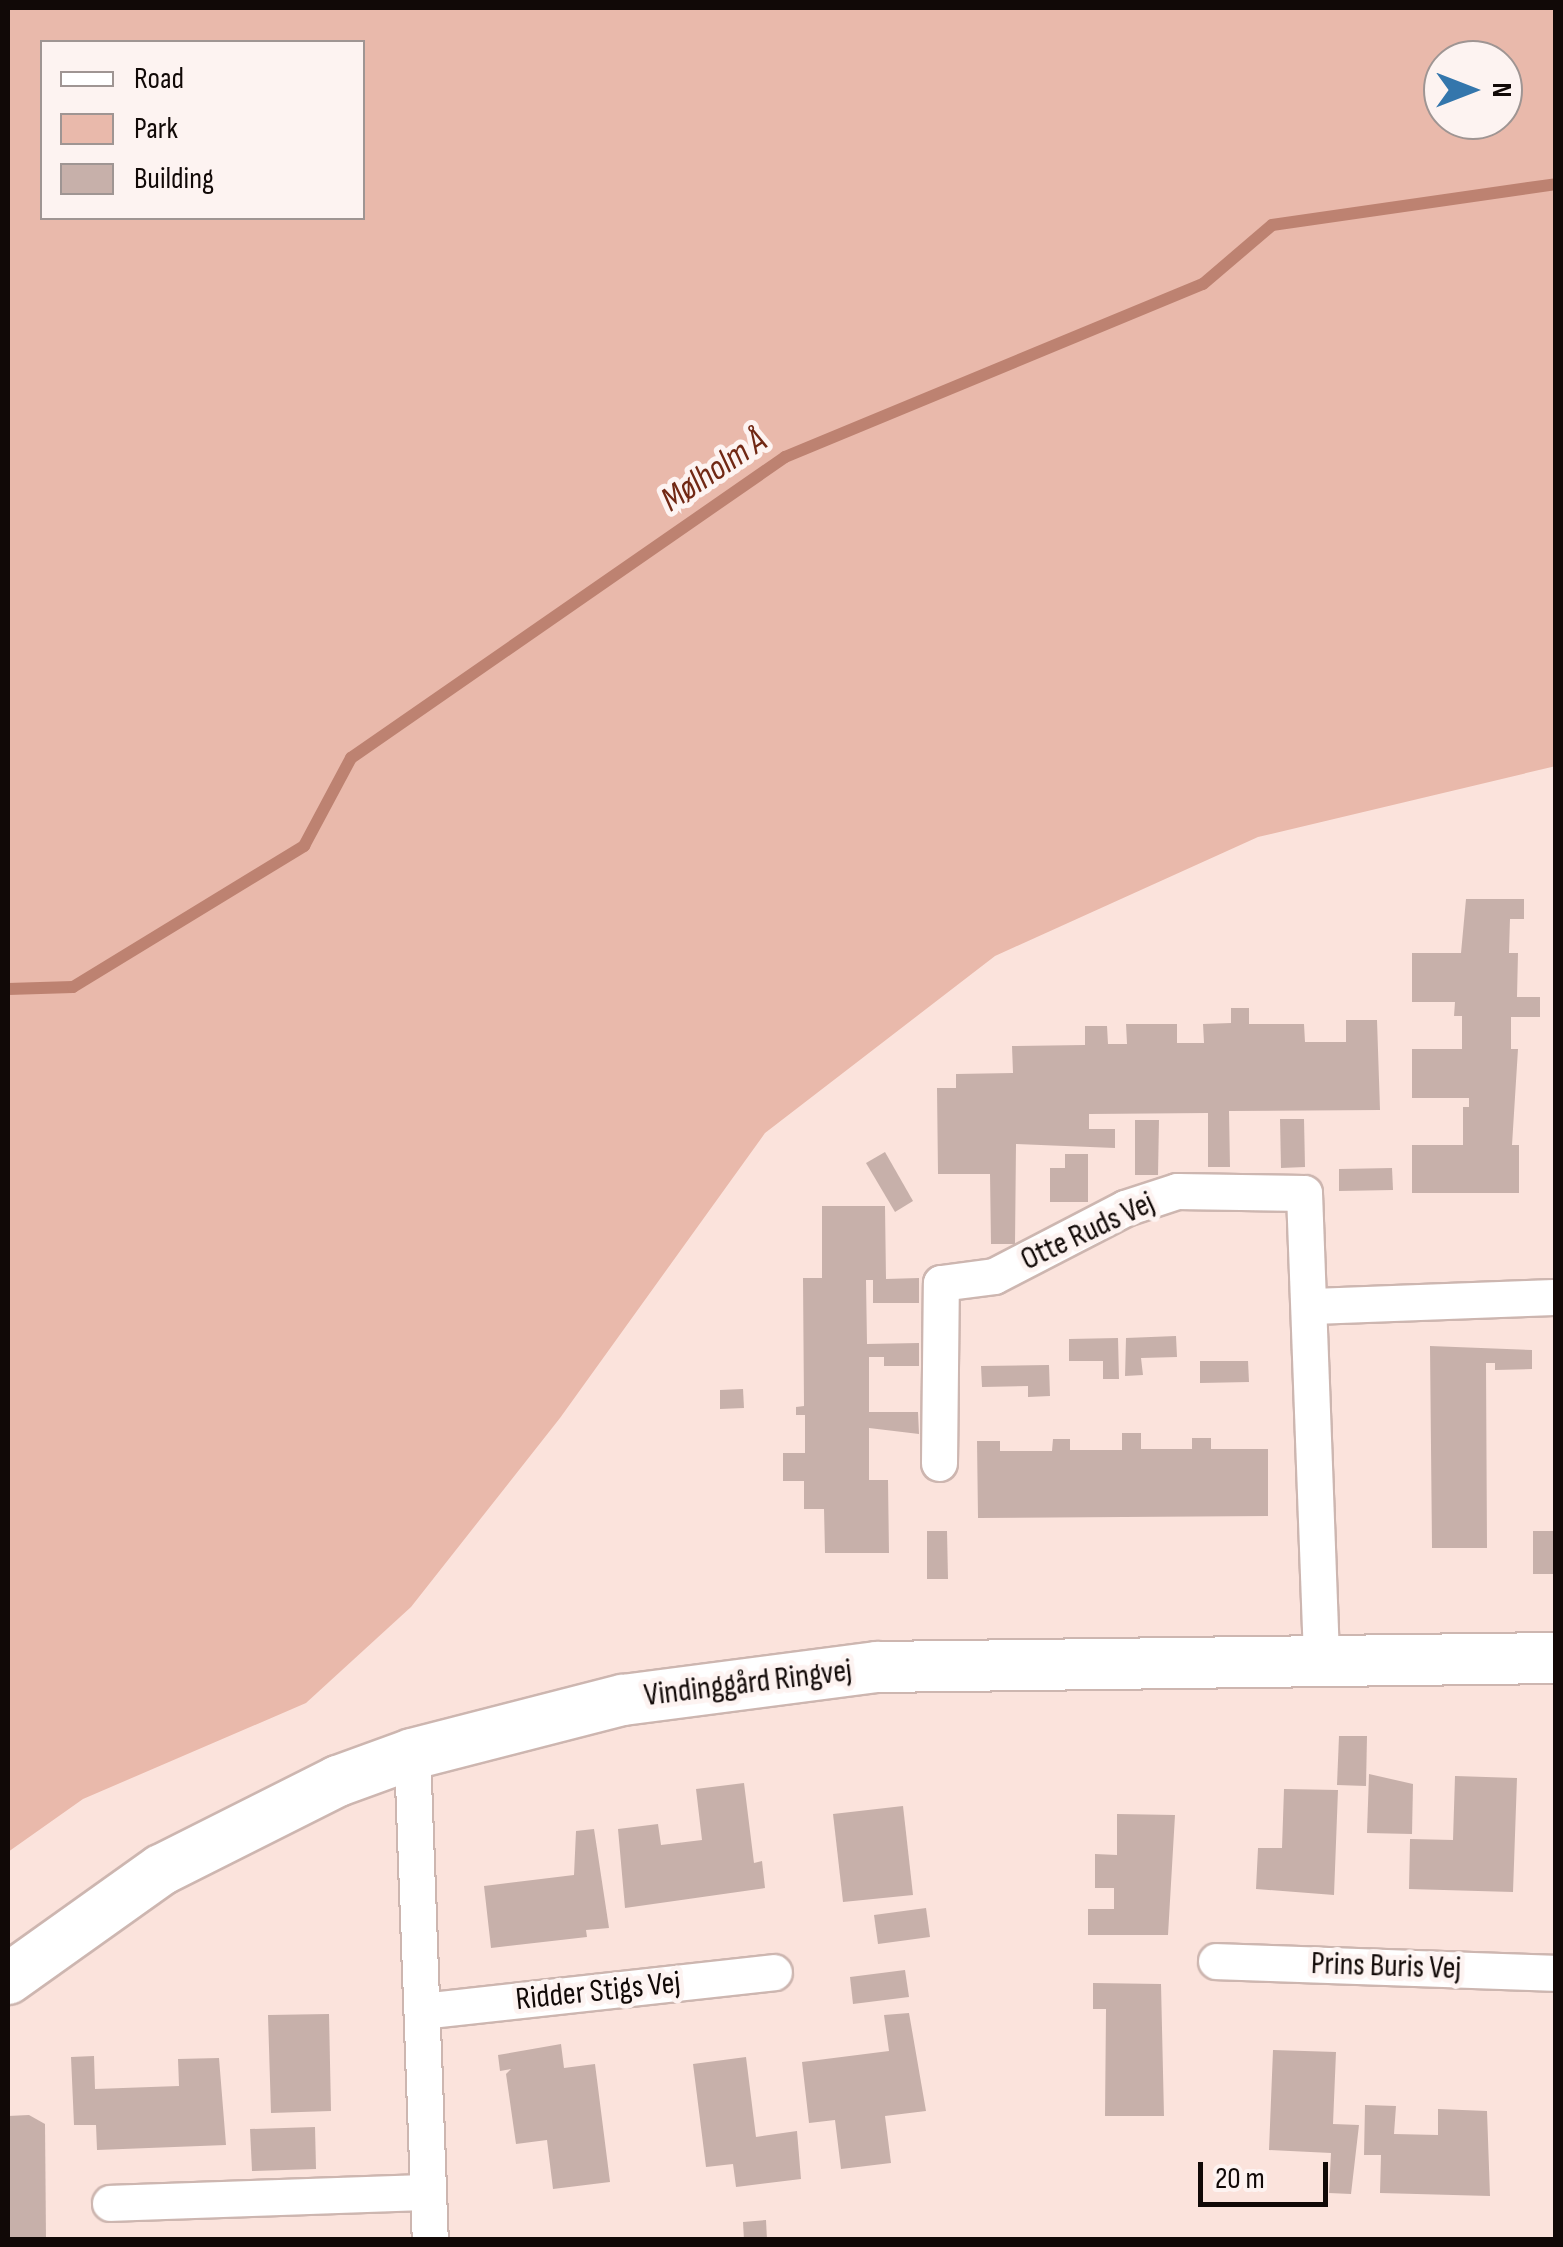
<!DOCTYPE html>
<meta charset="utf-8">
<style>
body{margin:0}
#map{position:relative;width:1563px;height:2247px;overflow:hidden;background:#fbe3dc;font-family:"Sofia Sans Condensed",sans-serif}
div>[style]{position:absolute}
.green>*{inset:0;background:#e9b9ab}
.stream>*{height:12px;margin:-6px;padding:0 6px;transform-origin:6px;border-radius:6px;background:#bd8271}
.building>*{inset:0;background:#c7b0aa}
.roads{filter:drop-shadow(2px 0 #cdb6b0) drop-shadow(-2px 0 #cdb6b0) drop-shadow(0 2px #cdb6b0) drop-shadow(0 -2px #cdb6b0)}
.street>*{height:35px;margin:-17.5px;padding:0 17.5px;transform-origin:17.5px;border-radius:17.5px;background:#fff}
.secondary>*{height:50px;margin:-25px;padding:0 25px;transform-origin:25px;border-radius:25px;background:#fff}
span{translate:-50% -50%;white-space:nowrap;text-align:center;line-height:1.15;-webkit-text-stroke:10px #fdf3f1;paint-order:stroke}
.street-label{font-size:32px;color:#110907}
.water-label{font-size:35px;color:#712814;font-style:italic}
.frame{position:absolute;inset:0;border:10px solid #110907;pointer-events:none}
.legend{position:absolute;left:40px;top:40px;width:325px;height:180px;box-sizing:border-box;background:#fdf3f1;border:2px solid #9f9593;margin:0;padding:12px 18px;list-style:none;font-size:30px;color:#110907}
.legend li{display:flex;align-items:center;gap:20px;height:50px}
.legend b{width:50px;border:2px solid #9f9593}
.north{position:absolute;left:1423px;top:40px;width:100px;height:100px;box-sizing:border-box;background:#fdf3f1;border:2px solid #9f9593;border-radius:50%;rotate:90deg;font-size:28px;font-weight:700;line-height:40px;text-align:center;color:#110907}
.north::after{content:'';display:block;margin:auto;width:35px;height:45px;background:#3476ac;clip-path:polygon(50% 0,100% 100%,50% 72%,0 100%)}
.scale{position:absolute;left:1198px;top:2162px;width:130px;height:45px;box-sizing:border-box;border:5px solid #110907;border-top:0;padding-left:12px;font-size:30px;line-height:35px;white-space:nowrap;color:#110907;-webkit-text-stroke:8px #fdf3f1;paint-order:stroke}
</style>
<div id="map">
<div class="green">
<div style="clip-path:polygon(evenodd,8px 8px,1555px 8px,1556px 766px,1258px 837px,995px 956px,765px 1133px,560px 1418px,411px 1607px,306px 1703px,83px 1799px,8px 1852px,8px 8px,42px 42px,362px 42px,362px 218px,42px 218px,42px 42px,8px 8px,1443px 60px,1503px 60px,1503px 120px,1443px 120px,1443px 60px)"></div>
</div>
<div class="stream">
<div style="left:8px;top:989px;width:65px;rotate:-1.8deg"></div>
<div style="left:73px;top:987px;width:271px;rotate:-31.4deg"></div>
<div style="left:304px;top:846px;width:100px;rotate:-61.9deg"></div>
<div style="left:351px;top:758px;width:528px;rotate:-34.74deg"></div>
<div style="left:785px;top:457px;width:452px;rotate:-22.5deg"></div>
<div style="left:1203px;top:284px;width:91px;rotate:-40.5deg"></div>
<div style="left:1272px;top:225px;width:287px;rotate:-8.2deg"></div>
</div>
<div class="building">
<div style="clip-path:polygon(1466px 899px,1524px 899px,1524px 919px,1510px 919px,1509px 953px,1518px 953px,1517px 997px,1540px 997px,1540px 1017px,1511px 1017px,1511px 1049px,1518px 1049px,1512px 1145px,1519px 1145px,1519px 1193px,1412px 1193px,1412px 1145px,1463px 1145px,1463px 1107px,1469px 1107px,1469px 1098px,1412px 1098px,1412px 1049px,1462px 1049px,1462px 1016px,1454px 1016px,1455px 1002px,1412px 1002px,1412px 953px,1461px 953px)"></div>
<div style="clip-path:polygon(1231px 1008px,1249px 1008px,1249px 1024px,1304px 1024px,1305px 1042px,1346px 1042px,1346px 1020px,1377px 1020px,1380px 1110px,1229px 1111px,1230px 1167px,1208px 1167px,1208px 1113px,1089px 1114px,1089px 1129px,1115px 1129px,1115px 1148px,1016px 1144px,1015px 1244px,991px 1244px,990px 1174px,938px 1174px,937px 1088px,956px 1088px,956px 1074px,1013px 1073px,1012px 1046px,1085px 1045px,1085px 1026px,1107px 1026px,1108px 1044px,1127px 1044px,1126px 1024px,1177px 1024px,1177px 1043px,1204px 1043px,1203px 1024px,1231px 1023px)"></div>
<div style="clip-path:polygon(1280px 1119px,1304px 1119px,1305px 1167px,1281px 1168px)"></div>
<div style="clip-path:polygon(1135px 1120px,1159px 1120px,1158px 1175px,1135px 1175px)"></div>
<div style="clip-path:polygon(885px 1152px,913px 1201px,895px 1212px,866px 1163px)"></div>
<div style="clip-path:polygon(1065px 1154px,1088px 1154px,1088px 1202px,1050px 1202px,1050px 1168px,1065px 1168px)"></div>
<div style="clip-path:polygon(1392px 1168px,1393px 1190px,1339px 1191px,1339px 1169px)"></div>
<div style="clip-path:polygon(822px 1206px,885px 1206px,886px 1279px,919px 1278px,919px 1303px,873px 1303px,873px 1280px,866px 1280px,867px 1344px,919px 1343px,919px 1366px,884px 1366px,884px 1357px,869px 1357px,869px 1412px,918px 1412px,919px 1434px,869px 1428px,869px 1480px,888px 1480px,889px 1553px,825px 1553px,824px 1509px,804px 1509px,804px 1481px,783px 1481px,783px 1453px,805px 1453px,805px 1415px,796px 1415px,796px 1407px,804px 1406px,803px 1278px,822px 1278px)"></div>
<div style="clip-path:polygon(1176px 1336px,1177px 1357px,1141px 1358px,1143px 1375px,1125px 1376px,1126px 1338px)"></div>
<div style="clip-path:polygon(1118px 1338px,1119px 1379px,1103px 1379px,1103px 1361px,1069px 1361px,1069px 1339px)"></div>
<div style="clip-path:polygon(1430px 1346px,1532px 1350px,1532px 1369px,1495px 1370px,1495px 1363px,1486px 1363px,1487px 1548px,1432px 1548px)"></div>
<div style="clip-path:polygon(1200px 1361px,1248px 1361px,1249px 1382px,1200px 1383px)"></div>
<div style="clip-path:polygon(1049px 1365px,1050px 1396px,1028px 1397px,1028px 1386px,982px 1387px,981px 1366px)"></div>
<div style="clip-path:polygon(743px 1389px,744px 1408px,720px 1409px,720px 1390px)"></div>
<div style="clip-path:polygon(1122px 1433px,1141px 1433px,1141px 1449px,1192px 1449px,1192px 1438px,1211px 1438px,1211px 1449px,1268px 1449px,1268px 1516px,978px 1518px,977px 1441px,1000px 1441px,1000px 1451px,1052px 1451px,1053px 1439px,1070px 1439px,1070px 1450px,1122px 1450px)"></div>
<div style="clip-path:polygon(927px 1531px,947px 1531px,948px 1579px,927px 1579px)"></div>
<div style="clip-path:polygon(1533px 1531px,1556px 1531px,1556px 1574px,1533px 1574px)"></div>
<div style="clip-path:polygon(1339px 1736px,1367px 1736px,1366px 1786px,1337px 1785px)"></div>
<div style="clip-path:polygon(1369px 1774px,1413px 1784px,1412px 1834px,1367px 1833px)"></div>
<div style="clip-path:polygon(1455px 1776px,1517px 1778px,1513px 1892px,1409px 1889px,1410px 1839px,1453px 1840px)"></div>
<div style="clip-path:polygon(744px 1783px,754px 1863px,762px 1861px,765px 1888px,625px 1908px,618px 1829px,658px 1824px,661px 1845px,702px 1840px,696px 1789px)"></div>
<div style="clip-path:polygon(1284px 1789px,1338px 1790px,1334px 1895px,1256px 1889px,1258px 1848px,1282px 1848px)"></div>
<div style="clip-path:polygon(903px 1806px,913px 1895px,843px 1902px,833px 1814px)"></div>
<div style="clip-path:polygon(1117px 1814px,1175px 1815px,1168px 1935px,1088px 1935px,1088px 1909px,1114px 1909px,1114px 1888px,1095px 1888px,1095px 1854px,1117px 1855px)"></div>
<div style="clip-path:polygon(594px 1829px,609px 1928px,586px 1930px,587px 1937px,491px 1948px,484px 1886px,574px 1875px,576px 1831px)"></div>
<div style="clip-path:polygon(926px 1908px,930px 1937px,878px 1944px,874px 1915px)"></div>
<div style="clip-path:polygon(905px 1970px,909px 1997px,853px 2004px,850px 1977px)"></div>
<div style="clip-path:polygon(1093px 1983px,1161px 1984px,1164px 2116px,1105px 2116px,1106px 2009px,1093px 2009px)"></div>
<div style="clip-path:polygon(909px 2013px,926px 2111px,885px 2116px,891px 2163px,841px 2169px,835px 2120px,809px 2123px,802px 2062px,889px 2051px,884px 2015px)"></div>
<div style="clip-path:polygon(329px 2014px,331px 2111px,271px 2113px,268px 2015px)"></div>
<div style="clip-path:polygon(561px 2044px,564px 2068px,595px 2064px,610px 2182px,553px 2189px,547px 2140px,516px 2144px,506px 2074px,511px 2069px,500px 2071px,498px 2055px)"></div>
<div style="clip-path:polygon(1273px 2050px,1336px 2052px,1333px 2124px,1359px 2125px,1351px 2194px,1329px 2193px,1331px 2153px,1269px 2150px)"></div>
<div style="clip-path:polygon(94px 2056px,95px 2089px,179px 2086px,178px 2059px,219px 2058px,226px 2145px,97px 2150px,96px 2125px,74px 2125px,71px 2057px)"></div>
<div style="clip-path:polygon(746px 2057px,756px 2137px,797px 2131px,801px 2179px,736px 2187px,733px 2164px,706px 2167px,693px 2064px)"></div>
<div style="clip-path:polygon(1365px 2105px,1396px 2106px,1394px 2134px,1438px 2135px,1438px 2109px,1487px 2111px,1490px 2196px,1380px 2193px,1381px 2155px,1364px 2155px)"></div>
<div style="clip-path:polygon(29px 2115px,45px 2124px,46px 2240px,8px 2240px,8px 2116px)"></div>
<div style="clip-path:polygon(315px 2127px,316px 2169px,252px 2171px,250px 2129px)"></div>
<div style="clip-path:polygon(766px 2220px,767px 2240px,744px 2240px,743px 2222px)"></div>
</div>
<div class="roads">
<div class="street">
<div style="left:1310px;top:1306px;width:246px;rotate:-2.1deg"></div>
<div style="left:939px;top:1463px;width:180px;rotate:-89.4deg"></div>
<div style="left:941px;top:1283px;width:53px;rotate:-7.5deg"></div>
<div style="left:994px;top:1276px;width:148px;rotate:-27.4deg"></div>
<div style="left:1125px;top:1208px;width:55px;rotate:-18.1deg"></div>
<div style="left:1177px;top:1191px;width:127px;rotate:0.9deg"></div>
<div style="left:1304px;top:1193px;width:467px;rotate:87.9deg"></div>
<div style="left:412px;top:1754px;width:486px;rotate:87.9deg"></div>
<div style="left:1216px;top:1961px;width:340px;rotate:2deg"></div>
<div style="left:422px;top:2011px;width:354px;rotate:-6.3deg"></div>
<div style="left:110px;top:2203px;width:318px;rotate:-2deg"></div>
</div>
<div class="secondary">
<div style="left:8px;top:1979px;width:188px;rotate:-35.5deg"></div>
<div style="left:161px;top:1870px;width:198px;rotate:-26.7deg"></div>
<div style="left:338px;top:1781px;width:79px;rotate:-20deg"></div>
<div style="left:412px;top:1754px;width:218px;rotate:-14.4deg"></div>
<div style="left:623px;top:1700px;width:256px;rotate:-7.4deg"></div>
<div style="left:877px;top:1667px;width:679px;rotate:-0.76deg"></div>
</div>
</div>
<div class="street-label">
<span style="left:1088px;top:1232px;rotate:-25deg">Otte Ruds Vej</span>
<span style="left:748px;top:1684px;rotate:-7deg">Vindinggård Ringvej</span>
<span style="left:1386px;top:1967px;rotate:2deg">Prins Buris Vej</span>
<span style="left:598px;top:1992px;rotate:-6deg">Ridder Stigs Vej</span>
</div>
<div class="water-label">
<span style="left:714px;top:471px;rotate:-34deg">Mølholm Å</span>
</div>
<div class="frame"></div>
<ul class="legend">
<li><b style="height:12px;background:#fff"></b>Road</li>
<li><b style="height:28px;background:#e9b9ab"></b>Park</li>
<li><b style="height:28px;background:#c7b0aa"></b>Building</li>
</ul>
<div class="north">N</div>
<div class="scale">20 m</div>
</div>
